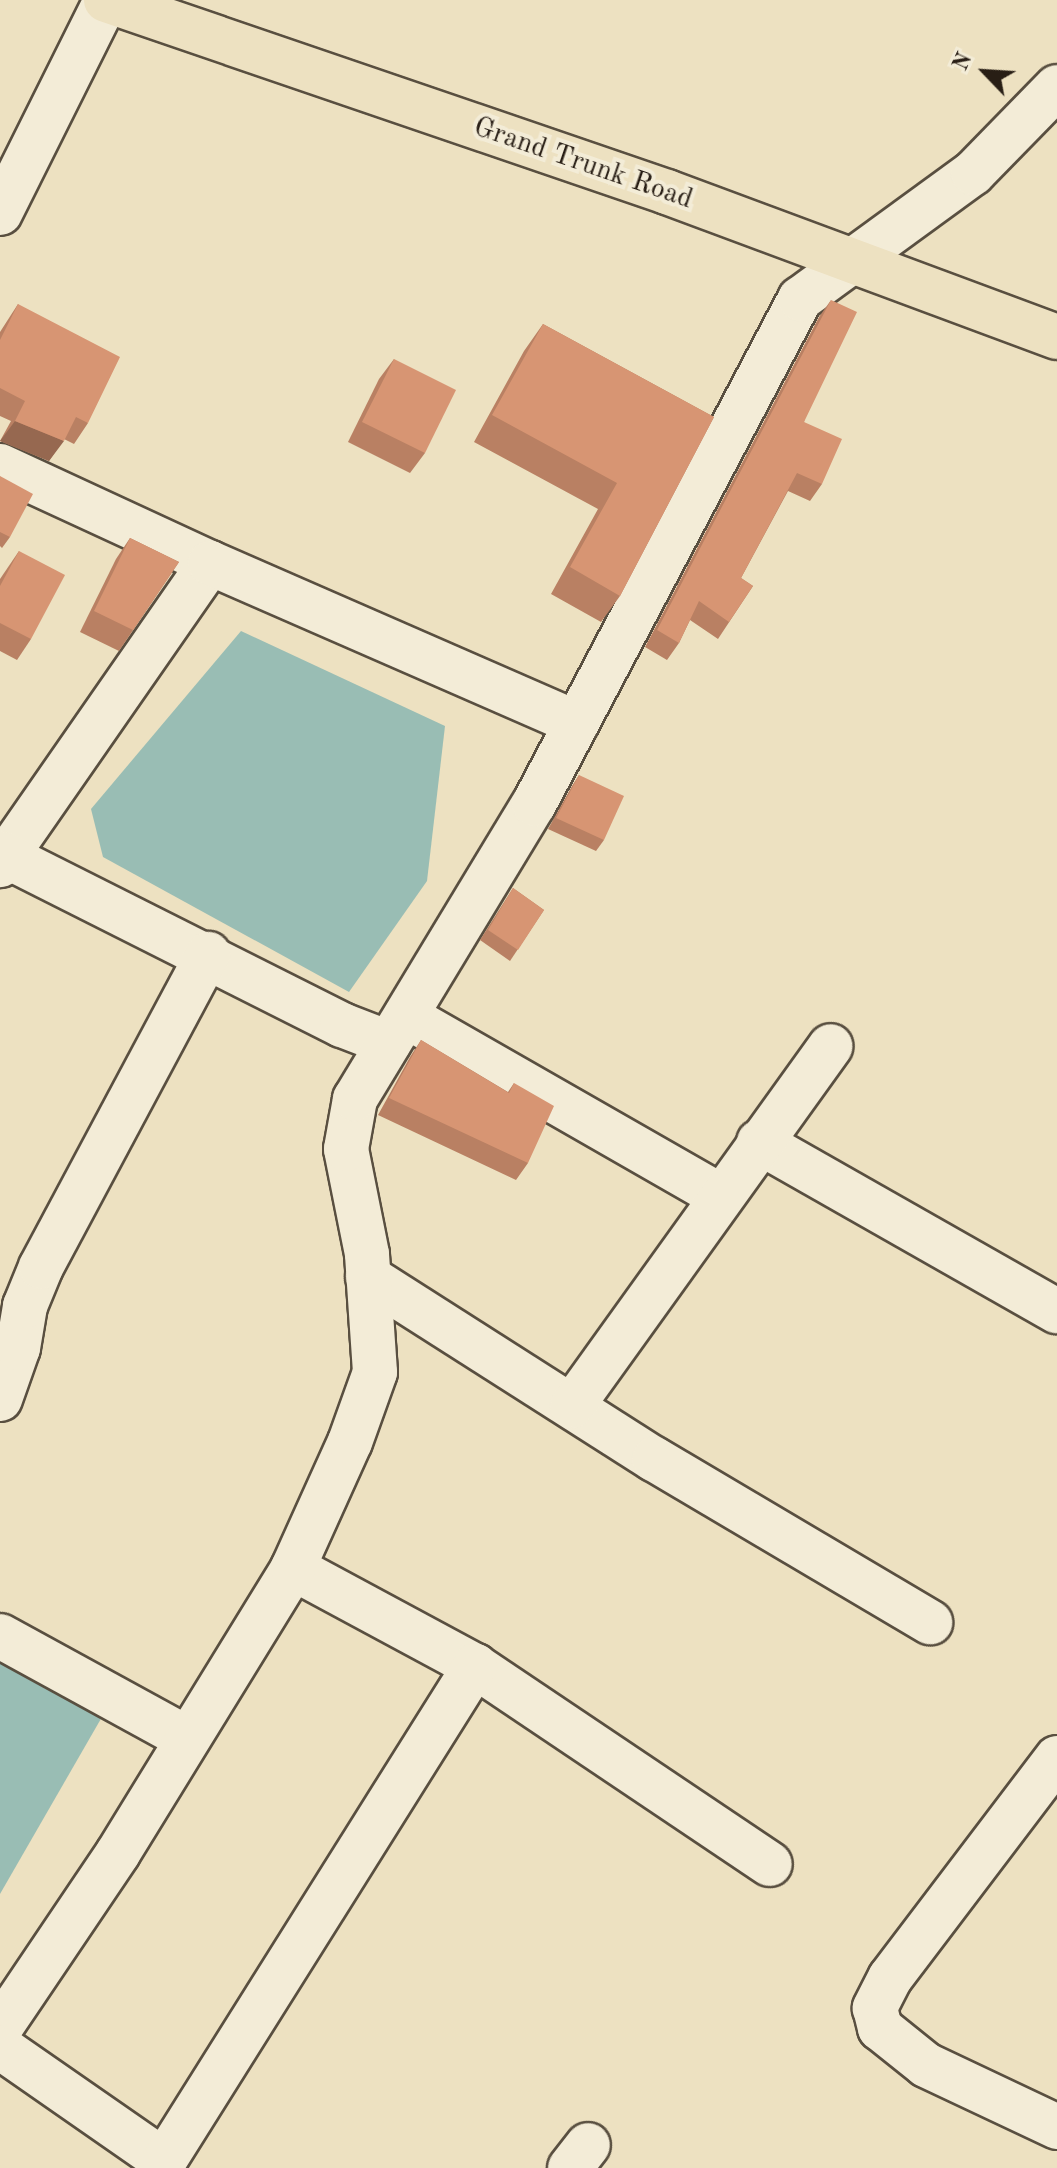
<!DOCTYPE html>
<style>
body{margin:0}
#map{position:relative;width:1057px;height:2168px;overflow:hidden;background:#ede1c1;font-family:"Old Standard TT",serif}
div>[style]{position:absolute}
.water>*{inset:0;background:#99bdb4}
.roads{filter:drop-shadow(2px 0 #594f40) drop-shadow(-2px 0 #594f40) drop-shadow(0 2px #594f40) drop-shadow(0 -2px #594f40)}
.minor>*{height:44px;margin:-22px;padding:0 22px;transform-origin:22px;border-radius:22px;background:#f3ecd7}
.major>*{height:44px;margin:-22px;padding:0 22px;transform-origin:22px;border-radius:22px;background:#ede1c1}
.wall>*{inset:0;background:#b98063}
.shaded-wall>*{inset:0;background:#966850}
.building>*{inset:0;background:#d79573}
span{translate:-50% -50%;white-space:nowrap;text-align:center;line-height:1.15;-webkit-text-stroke:8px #f3ecd7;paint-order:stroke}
.street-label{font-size:28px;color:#281e15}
.north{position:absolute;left:945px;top:32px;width:80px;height:80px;-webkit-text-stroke:6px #f3ecd7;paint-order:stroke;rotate:295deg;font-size:22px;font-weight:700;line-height:32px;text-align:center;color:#281e15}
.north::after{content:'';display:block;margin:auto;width:28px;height:36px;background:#281e15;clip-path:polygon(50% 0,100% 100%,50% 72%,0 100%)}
</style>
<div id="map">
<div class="water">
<div style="clip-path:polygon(241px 631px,445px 726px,427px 881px,349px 992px,103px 857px,91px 809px)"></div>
<div style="clip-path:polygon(0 1614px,121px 1684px,0 1894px)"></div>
</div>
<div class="roads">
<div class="minor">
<div style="left:0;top:213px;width:238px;rotate:-63.5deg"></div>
<div style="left:0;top:466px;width:231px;rotate:24.8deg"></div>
<div style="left:210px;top:563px;width:368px;rotate:124.8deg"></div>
<div style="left:210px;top:563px;width:400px;rotate:23.6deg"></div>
<div style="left:0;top:853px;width:383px;rotate:26.7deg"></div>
<div style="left:342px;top:1025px;width:50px;rotate:21deg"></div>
<div style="left:406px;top:1016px;width:362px;rotate:29.8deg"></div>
<div style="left:759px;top:1142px;width:343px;rotate:29.6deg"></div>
<div style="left:368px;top:1277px;width:339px;rotate:32.5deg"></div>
<div style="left:654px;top:1459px;width:321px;rotate:30.6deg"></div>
<div style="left:0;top:1399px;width:54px;rotate:-70.6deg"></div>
<div style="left:18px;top:1348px;width:43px;rotate:-80.5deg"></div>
<div style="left:25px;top:1306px;width:42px;rotate:-67.7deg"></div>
<div style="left:41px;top:1267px;width:355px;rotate:-61.9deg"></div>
<div style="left:572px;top:1406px;width:443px;rotate:-54.3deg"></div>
<div style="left:293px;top:1568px;width:207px;rotate:28.3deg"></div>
<div style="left:475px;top:1666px;width:355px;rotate:33.9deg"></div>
<div style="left:0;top:1636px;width:212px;rotate:28.7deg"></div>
<div style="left:1057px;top:1758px;width:276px;rotate:127.2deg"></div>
<div style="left:890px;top:1978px;width:34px;rotate:117deg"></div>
<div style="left:875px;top:2008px;width:21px;rotate:76deg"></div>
<div style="left:880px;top:2028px;width:59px;rotate:38.8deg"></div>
<div style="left:926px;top:2065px;width:145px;rotate:25.3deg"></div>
<div style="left:0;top:2028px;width:211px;rotate:-56deg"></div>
<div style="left:118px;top:1853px;width:334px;rotate:-58.4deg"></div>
<div style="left:293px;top:1568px;width:138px;rotate:-65.7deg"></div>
<div style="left:350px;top:1442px;width:74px;rotate:-70.3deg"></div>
<div style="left:375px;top:1372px;width:118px;rotate:-93.9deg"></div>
<div style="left:367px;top:1254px;width:107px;rotate:-101.3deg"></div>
<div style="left:346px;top:1149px;width:51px;rotate:-79.8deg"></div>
<div style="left:355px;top:1099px;width:345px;rotate:-58.8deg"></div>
<div style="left:534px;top:804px;width:571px;rotate:-62.22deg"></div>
<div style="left:800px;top:299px;width:214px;rotate:-36.1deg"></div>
<div style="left:973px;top:173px;width:120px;rotate:-45.7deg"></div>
<div style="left:0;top:2047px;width:200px;rotate:34.8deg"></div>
<div style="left:164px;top:2161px;width:585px;rotate:-57.86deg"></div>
<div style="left:570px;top:2168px;width:29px;rotate:-52deg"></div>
</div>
<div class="major">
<div style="left:106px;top:0;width:593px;rotate:18.89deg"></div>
<div style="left:667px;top:192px;width:416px;rotate:20.4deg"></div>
</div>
</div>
<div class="wall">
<div style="clip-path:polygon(831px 300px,804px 422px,822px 484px,810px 501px,788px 491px,741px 578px,753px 586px,718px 639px,690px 620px,679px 643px,667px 660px,645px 647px,819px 317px)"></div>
<div style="clip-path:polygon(18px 304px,88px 423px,74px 444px,64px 439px,49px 461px,0 441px,11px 421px,0 416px,0 332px)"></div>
<div style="clip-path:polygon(543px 324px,714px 417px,620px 596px,601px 622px,551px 594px,598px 509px,474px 442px,524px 351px)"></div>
<div style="clip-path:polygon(394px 359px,425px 453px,410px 473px,348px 442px,379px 379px)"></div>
<div style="clip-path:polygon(0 476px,10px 537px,2px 548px,0 546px)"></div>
<div style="clip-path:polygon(130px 538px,179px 562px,119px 651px,80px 632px,116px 559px)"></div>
<div style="clip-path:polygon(19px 551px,31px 639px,17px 660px,0 651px,0 579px)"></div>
<div style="clip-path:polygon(579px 775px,604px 840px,596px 851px,548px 829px,572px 786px)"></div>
<div style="clip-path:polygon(513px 888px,544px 910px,510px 961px,480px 940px)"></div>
<div style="clip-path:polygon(421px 1040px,508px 1092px,514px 1083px,528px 1163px,516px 1180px,378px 1115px,410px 1057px)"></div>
</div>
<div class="shaded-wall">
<div style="clip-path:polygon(15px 421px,64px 441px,49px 461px,0 441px)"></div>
</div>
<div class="building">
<div style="clip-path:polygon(831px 300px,857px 312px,804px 422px,842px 439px,822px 484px,797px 473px,741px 578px,753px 586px,729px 622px,699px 601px,679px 643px,657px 630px)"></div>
<div style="clip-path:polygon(18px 304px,120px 357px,88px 423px,76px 417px,64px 441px,15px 421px,25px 401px,0 388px,0 340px)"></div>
<div style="clip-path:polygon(543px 324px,714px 417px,620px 596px,570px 567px,617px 483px,492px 415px)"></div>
<div style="clip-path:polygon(394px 359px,456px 390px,425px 453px,362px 422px)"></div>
<div style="clip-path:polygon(0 476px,33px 494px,10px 537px,0 532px)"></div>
<div style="clip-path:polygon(130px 538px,179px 562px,133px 630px,94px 611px)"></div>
<div style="clip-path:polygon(19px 551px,65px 575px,31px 639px,0 623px,0 586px)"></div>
<div style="clip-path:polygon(579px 775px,624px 796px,604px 840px,556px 818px)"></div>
<div style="clip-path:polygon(513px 888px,544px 910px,518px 950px,488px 930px)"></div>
<div style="clip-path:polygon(421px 1040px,509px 1093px,514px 1083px,554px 1106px,528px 1163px,389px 1098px)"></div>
</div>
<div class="street-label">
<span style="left:583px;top:164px;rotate:19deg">Grand Trunk Road</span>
</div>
<div class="north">N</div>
</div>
